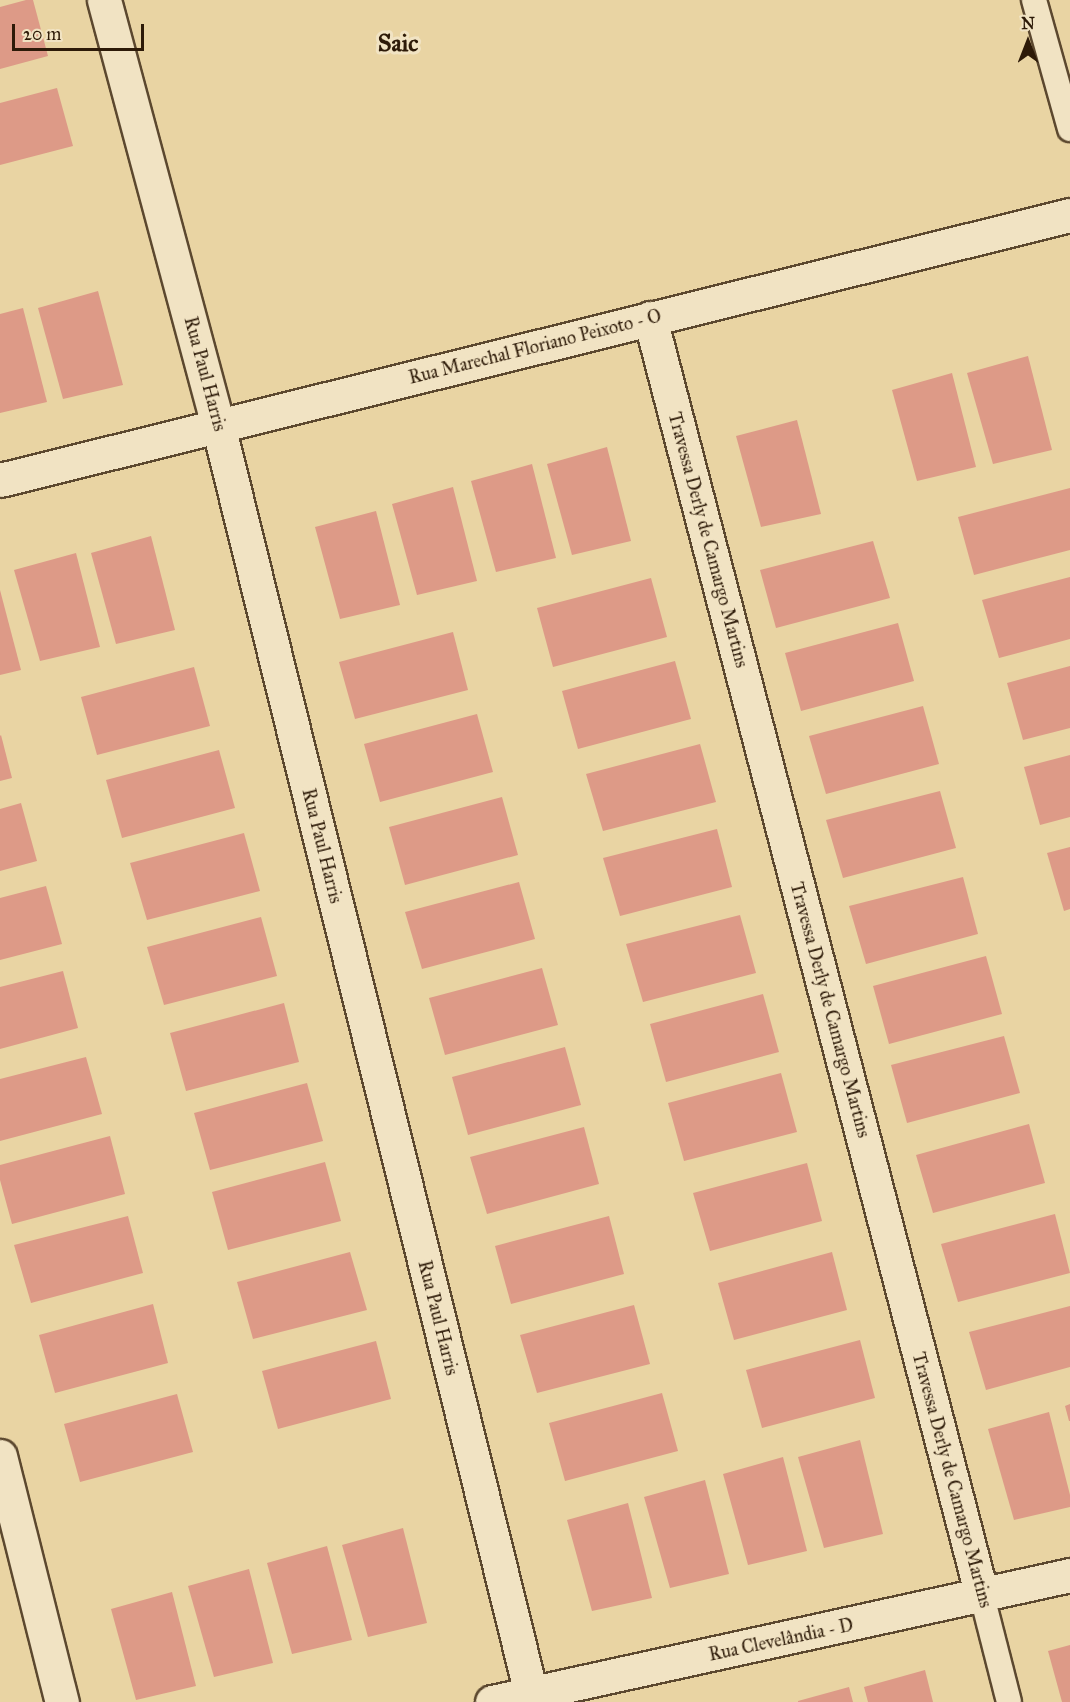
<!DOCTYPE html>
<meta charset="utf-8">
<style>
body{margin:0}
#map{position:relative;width:1070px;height:1702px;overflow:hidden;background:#e9d4a3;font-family:"IM FELL Great Primer",serif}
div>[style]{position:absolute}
.building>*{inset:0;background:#dd9a87}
.roads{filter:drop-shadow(2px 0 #5c482f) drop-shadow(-2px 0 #5c482f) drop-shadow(0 2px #5c482f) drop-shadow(0 -2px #5c482f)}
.service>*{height:24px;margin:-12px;padding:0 12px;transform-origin:12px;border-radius:12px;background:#f1e3c3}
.minor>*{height:33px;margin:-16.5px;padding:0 16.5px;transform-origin:16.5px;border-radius:16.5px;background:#f1e3c3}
span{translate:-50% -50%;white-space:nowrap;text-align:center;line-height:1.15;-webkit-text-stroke:6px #f1e3c3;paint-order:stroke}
.street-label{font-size:18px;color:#2d1a08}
.district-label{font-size:24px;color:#2d1a08;font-weight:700}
.north{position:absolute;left:998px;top:12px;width:60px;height:60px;-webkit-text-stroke:4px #f1e3c3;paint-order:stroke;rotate:0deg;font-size:16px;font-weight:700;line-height:24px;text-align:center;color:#2d1a08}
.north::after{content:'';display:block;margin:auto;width:21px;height:27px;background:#2d1a08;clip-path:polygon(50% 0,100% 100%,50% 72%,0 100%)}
.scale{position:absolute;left:12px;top:24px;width:132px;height:27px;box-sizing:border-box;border:3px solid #2d1a08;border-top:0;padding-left:8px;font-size:18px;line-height:21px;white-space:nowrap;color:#2d1a08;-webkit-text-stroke:4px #f1e3c3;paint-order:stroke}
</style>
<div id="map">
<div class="building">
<div style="clip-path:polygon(26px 0,33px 0,48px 56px,0 69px,0 7px)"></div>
<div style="clip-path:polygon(57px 88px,73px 146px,0 165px,0 103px)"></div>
<div style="clip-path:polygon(98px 291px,123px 385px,63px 399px,38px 308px)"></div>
<div style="clip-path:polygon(23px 308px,47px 402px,0 413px,0 314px)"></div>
<div style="clip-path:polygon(1028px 356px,1052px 450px,993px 464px,967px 373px)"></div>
<div style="clip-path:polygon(952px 373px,976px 467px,917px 481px,892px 390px)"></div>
<div style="clip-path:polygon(797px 420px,821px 514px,761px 527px,736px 436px)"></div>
<div style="clip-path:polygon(607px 447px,631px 541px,572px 555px,547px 464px)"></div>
<div style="clip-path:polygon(532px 464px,556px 558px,496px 572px,471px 481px)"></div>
<div style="clip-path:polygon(453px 487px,477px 581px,417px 595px,392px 504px)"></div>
<div style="clip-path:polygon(1070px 488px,1070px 550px,974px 575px,958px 517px)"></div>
<div style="clip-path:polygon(376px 511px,400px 605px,340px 619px,315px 527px)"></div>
<div style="clip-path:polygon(151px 536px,175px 630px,116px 644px,91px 553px)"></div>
<div style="clip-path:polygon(873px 541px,890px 598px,776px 628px,760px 570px)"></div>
<div style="clip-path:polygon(76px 553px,100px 647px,40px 661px,14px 570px)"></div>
<div style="clip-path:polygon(1070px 577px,1070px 639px,999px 658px,982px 600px)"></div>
<div style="clip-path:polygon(651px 578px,667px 637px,553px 667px,537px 608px)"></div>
<div style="clip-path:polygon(0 590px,21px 670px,0 675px)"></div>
<div style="clip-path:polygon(898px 623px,914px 681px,801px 711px,785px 653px)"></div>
<div style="clip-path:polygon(453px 632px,468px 690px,355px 719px,339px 662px)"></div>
<div style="clip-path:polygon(675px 661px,691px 719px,578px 749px,562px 691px)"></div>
<div style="clip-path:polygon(1070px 666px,1070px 728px,1023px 740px,1007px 683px)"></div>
<div style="clip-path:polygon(194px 667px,210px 726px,97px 755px,81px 697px)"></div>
<div style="clip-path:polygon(923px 706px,939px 764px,826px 794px,809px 736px)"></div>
<div style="clip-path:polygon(477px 714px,493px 772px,380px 802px,364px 744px)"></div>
<div style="clip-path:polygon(1px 735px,12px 778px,0 781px,0 736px)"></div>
<div style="clip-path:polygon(700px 744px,716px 802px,603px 831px,586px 774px)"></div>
<div style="clip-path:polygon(219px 750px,235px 808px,122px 838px,106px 780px)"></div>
<div style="clip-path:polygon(1070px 755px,1070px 817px,1040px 825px,1024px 767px)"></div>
<div style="clip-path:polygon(940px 791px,956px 848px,843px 878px,826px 820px)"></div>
<div style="clip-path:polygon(502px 797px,518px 855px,405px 885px,389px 827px)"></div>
<div style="clip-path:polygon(21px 803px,37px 861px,0 871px,0 809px)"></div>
<div style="clip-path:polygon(717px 829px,732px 887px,620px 916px,603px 858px)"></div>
<div style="clip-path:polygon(244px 833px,260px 891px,147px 920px,130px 863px)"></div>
<div style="clip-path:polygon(1070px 847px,1070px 909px,1064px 911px,1047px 853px)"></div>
<div style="clip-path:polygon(963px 877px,978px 934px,866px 964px,849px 906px)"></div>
<div style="clip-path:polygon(519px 882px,535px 939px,422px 969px,405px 912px)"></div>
<div style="clip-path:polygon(46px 886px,62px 944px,0 960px,0 898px)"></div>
<div style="clip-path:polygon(740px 915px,756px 973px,643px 1002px,626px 944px)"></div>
<div style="clip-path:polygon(261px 917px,277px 976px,164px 1005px,147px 947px)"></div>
<div style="clip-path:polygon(986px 956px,1002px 1014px,889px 1044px,873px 986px)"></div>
<div style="clip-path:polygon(542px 968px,558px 1025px,445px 1055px,429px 998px)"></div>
<div style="clip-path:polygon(63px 971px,78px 1028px,0 1049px,0 987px)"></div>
<div style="clip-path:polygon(763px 994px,779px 1052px,666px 1082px,650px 1024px)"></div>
<div style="clip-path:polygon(284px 1003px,299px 1062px,186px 1091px,170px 1033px)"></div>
<div style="clip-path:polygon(1004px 1036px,1020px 1093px,907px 1123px,891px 1065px)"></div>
<div style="clip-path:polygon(565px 1047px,581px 1105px,468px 1135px,452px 1077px)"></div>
<div style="clip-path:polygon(86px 1057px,102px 1114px,0 1141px,0 1079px)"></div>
<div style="clip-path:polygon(781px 1073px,797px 1132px,684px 1161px,668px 1103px)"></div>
<div style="clip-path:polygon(307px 1083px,323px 1141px,210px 1170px,194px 1113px)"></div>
<div style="clip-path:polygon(1029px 1124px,1045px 1183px,933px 1213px,916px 1155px)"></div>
<div style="clip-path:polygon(584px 1127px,599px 1184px,487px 1214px,470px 1157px)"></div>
<div style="clip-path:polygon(110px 1136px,125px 1194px,12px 1224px,0 1180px,0 1165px)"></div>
<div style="clip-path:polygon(325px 1162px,341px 1221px,228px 1250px,212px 1192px)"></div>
<div style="clip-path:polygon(807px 1163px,822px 1221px,710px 1251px,693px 1193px)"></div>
<div style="clip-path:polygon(1055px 1214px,1070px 1273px,958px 1302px,941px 1244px)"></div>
<div style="clip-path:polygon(128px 1216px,143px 1273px,31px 1303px,14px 1245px)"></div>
<div style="clip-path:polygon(609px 1216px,624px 1274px,511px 1304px,495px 1246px)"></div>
<div style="clip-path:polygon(350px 1252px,367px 1310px,253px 1339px,237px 1282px)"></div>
<div style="clip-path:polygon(832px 1252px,847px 1310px,734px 1340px,718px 1283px)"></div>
<div style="clip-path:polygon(153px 1304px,168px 1363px,55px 1393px,39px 1335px)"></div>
<div style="clip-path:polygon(634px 1305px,650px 1364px,537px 1393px,520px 1335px)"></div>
<div style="clip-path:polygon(1070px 1306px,1070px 1367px,986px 1390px,969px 1332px)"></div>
<div style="clip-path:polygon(860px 1340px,875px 1398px,762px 1428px,746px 1370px)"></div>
<div style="clip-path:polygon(376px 1341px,391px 1399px,278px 1429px,262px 1371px)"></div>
<div style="clip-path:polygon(662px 1393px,678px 1451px,565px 1481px,549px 1423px)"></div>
<div style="clip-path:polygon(177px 1394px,193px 1452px,80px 1482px,64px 1424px)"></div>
<div style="clip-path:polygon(1070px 1404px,1070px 1421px,1069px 1421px,1065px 1406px)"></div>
<div style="clip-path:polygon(1049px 1412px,1070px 1495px,1070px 1507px,1014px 1520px,988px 1429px)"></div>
<div style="clip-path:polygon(860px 1440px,883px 1534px,824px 1548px,798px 1457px)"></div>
<div style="clip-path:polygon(783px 1457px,807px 1551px,748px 1565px,723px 1474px)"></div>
<div style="clip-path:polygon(705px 1480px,729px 1574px,670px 1588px,644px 1497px)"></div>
<div style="clip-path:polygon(628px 1503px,652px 1598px,592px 1611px,567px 1520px)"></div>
<div style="clip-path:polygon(403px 1528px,427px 1623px,368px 1637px,342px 1545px)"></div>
<div style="clip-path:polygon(327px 1546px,352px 1640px,292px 1654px,267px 1563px)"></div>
<div style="clip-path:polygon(249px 1569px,273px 1663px,214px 1677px,188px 1586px)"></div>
<div style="clip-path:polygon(172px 1592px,196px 1686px,136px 1700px,111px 1609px)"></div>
<div style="clip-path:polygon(1070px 1645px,1070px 1702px,1062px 1702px,1048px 1651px)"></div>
<div style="clip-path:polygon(925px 1670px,933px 1702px,868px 1702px,864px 1687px)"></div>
<div style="clip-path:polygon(849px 1687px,853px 1702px,798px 1702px,798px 1701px)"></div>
</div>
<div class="roads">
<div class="service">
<div style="left:1034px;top:0;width:134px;rotate:74.4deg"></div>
<div style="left:982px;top:1596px;width:109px;rotate:75.7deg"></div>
</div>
<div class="minor">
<div style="left:104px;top:0;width:440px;rotate:75deg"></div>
<div style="left:218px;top:425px;width:1307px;rotate:76.14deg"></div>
<div style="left:650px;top:318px;width:1320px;rotate:75.44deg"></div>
<div style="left:0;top:480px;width:1102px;rotate:-13.91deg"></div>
<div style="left:0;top:1456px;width:254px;rotate:75.9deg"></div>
<div style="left:492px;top:1702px;width:592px;rotate:-12.39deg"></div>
</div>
</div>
<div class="street-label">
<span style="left:535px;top:347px;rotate:-14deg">Rua Marechal Floriano Peixoto - O</span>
<span style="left:205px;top:374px;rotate:75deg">Rua Paul Harris</span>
<span style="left:708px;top:540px;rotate:75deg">Travessa Derly de Camargo Martins</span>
<span style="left:322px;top:846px;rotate:76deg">Rua Paul Harris</span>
<span style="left:830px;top:1010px;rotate:75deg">Travessa Derly de Camargo Martins</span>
<span style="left:438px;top:1318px;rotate:76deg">Rua Paul Harris</span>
<span style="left:952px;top:1480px;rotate:75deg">Travessa Derly de Camargo Martins</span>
<span style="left:781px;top:1640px;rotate:-12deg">Rua Clevelândia - D</span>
</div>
<div class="district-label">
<span style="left:398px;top:44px">Saic</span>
</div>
<div class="north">N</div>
<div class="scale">20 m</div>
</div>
